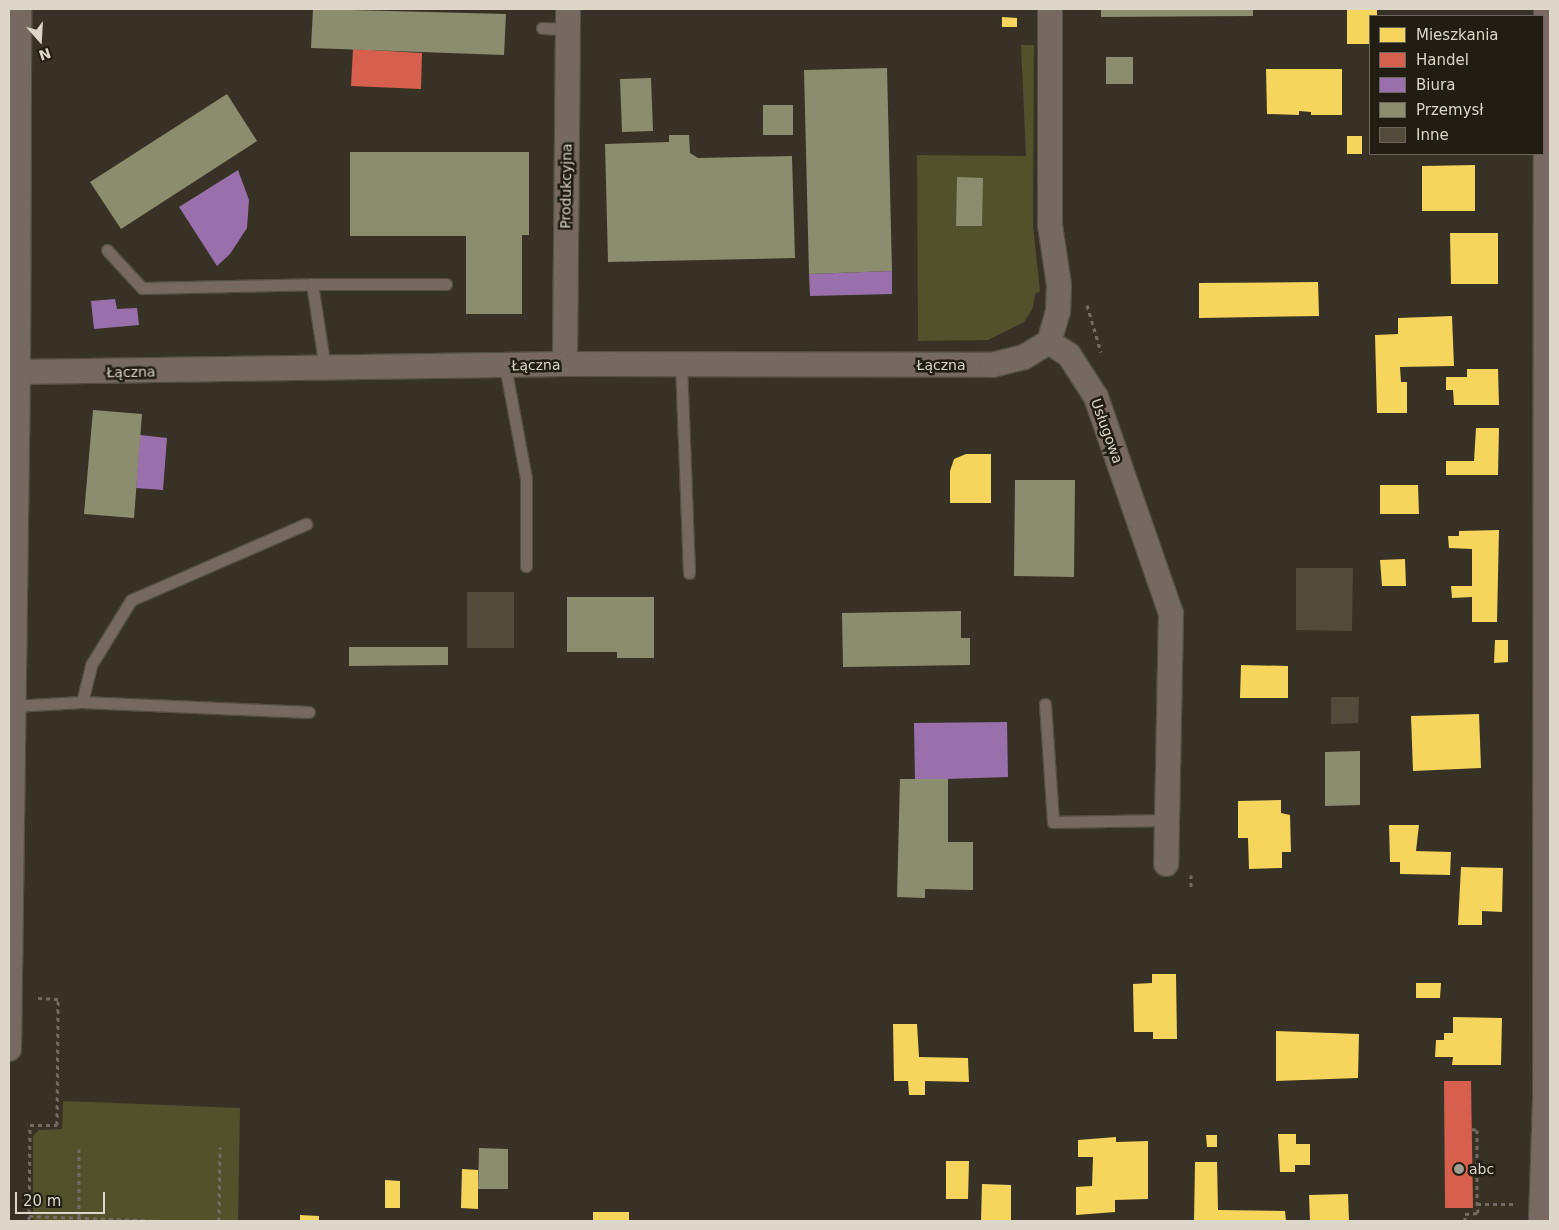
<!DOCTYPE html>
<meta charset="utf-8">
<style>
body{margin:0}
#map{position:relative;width:1559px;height:1230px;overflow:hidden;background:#373225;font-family:"DejaVu Sans",sans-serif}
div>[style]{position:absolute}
.green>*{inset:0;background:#51512b}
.homes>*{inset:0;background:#f6d55c}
.shops>*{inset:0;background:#d6604d}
.offices>*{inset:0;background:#9970ab}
.industry>*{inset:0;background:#8c8c6e}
.building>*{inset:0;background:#504b3b}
.path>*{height:3px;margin-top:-1.5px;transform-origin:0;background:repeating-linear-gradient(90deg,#756b65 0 4px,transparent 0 8px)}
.roads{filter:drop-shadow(1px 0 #534f44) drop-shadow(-1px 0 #534f44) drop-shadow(0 1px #534f44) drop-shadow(0 -1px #534f44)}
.lane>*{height:11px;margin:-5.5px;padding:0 5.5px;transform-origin:5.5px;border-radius:5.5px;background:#756962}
.street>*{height:24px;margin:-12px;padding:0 12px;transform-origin:12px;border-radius:12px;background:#756962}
.secondary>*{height:28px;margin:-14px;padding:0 14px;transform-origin:14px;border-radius:14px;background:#786a62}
.dots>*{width:14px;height:14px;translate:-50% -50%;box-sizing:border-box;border:2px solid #211d13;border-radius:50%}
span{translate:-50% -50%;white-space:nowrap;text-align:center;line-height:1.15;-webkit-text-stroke:5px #211d13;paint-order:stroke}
.street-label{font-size:14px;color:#ddd7ca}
.poi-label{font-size:14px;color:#ddd7ca}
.left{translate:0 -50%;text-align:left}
.frame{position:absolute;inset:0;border:10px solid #ddd7ca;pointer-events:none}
.legend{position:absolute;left:1369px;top:15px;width:175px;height:140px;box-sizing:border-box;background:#211d13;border:1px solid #6c675c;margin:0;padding:6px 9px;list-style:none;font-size:15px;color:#ddd7ca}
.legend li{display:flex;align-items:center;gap:10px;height:25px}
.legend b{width:25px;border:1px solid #6c675c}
.north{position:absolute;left:15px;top:15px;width:50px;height:50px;-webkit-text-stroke:4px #211d13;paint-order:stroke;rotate:161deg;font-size:14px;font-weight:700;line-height:20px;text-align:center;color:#ddd7ca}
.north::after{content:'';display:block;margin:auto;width:18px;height:22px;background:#ddd7ca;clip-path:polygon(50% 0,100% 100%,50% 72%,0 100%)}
.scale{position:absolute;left:15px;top:1192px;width:90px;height:22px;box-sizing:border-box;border:2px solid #ddd7ca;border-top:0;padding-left:6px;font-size:15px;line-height:18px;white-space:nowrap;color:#ddd7ca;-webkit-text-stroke:4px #211d13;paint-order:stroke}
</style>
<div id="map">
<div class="green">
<div style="clip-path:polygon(1021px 45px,1034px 45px,1033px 226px,1040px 291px,1035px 294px,1033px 308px,1024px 322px,988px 340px,918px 341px,917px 155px,1026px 156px)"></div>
<div style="clip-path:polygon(63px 1101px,240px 1108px,238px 1221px,33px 1221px,33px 1136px,39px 1130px,62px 1129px)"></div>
</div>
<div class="homes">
<div style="clip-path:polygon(1347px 9px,1377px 9px,1377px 16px,1370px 16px,1370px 44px,1347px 44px)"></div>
<div style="clip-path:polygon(1002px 17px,1017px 18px,1017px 27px,1002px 27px)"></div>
<div style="clip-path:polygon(1266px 69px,1342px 69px,1342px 115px,1311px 115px,1311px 112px,1299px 111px,1299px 115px,1267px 114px)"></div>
<div style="clip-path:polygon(1347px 136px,1362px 136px,1362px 154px,1347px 154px)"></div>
<div style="clip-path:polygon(1475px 165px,1475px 211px,1422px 211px,1422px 166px)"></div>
<div style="clip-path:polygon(1450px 233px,1498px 233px,1498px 284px,1451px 284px)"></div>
<div style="clip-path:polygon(1318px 282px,1319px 316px,1199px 318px,1199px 283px)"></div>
<div style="clip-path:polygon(1452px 316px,1454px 366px,1400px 367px,1401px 382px,1407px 382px,1407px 413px,1377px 413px,1375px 335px,1398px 334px,1398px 318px)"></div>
<div style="clip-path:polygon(1467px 369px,1498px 369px,1499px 405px,1454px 405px,1453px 390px,1446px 390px,1446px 377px,1467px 377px)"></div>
<div style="clip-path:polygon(1476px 428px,1499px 428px,1498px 475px,1446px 475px,1446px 461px,1474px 461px)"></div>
<div style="clip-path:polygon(966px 454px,991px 454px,991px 503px,950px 503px,950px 471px,954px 459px)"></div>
<div style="clip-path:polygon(1380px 485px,1418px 485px,1419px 514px,1380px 514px)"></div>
<div style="clip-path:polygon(1499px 530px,1497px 622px,1472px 622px,1472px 597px,1452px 598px,1451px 586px,1472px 586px,1472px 549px,1449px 548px,1448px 536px,1459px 536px,1459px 531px)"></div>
<div style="clip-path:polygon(1405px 559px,1406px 586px,1382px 586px,1380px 560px)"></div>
<div style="clip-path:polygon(1495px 640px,1508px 640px,1508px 662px,1494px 663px)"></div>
<div style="clip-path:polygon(1241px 665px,1288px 666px,1288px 698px,1240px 698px)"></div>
<div style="clip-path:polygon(1479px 714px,1481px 768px,1413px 771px,1411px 716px)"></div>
<div style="clip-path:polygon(1281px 800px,1281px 813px,1290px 815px,1291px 852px,1282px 852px,1282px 868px,1249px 869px,1248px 838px,1238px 838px,1238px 801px)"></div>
<div style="clip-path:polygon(1389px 825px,1419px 825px,1416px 851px,1451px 852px,1450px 875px,1400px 874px,1400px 862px,1390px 862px)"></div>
<div style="clip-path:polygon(1461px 867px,1503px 868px,1502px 912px,1482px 911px,1482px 925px,1458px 925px)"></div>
<div style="clip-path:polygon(1152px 974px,1176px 974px,1177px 1039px,1153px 1039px,1153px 1032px,1134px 1032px,1133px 984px,1152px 983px)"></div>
<div style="clip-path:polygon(1416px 983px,1441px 983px,1440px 998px,1416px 998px)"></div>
<div style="clip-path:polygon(1453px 1017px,1502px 1018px,1501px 1065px,1452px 1065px,1453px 1057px,1435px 1057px,1436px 1040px,1444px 1040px,1444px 1033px,1453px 1033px)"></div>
<div style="clip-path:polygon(893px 1024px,917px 1024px,919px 1057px,968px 1058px,969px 1082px,925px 1081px,925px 1095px,909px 1095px,908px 1081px,894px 1081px)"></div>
<div style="clip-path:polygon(1276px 1031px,1359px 1034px,1358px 1078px,1276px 1081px)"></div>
<div style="clip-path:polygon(1278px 1134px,1296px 1134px,1296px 1144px,1310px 1144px,1310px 1165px,1295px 1165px,1295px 1172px,1280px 1172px)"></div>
<div style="clip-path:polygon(1206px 1135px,1217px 1135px,1217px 1147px,1207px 1147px)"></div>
<div style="clip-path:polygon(1116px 1137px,1116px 1142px,1148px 1141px,1148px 1199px,1115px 1200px,1115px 1212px,1076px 1215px,1076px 1187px,1092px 1186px,1093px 1157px,1078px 1157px,1078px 1140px)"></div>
<div style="clip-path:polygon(946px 1161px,969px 1161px,968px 1199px,946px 1199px)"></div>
<div style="clip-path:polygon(1195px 1162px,1217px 1162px,1218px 1210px,1285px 1211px,1286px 1221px,1194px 1221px)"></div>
<div style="clip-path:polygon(462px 1169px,478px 1170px,478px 1209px,461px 1208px)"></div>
<div style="clip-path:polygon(385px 1180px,400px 1181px,400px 1208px,385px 1208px)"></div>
<div style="clip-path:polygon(982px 1184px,1011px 1185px,1011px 1221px,981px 1221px)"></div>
<div style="clip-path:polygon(1348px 1194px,1349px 1221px,1310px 1221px,1309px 1195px)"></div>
<div style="clip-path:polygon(593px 1212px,629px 1212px,629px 1221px,593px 1221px)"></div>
<div style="clip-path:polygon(300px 1215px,319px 1216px,319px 1221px,300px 1221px)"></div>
</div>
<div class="shops">
<div style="clip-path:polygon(353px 49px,422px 53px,421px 89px,351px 86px)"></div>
<div style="clip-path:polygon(1444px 1081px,1471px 1081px,1473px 1208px,1445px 1208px)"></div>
</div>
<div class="offices">
<div style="clip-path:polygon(238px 170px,249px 200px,247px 228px,230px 254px,217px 266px,179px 207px)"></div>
<div style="clip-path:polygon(892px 271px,892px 294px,810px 296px,809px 274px)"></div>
<div style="clip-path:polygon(115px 299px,117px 309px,137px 308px,139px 325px,94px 329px,91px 301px)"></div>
<div style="clip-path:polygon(140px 435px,167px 438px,163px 490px,136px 488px)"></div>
<div style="clip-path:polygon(1007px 722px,1008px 777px,915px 780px,914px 723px)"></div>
</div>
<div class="industry">
<div style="clip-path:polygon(313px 9px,506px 14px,504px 55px,311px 48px)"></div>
<div style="clip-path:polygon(1101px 9px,1253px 9px,1253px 16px,1101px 17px)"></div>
<div style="clip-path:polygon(1106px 57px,1133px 57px,1133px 84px,1106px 84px)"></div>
<div style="clip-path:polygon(887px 68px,892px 271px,809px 274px,804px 70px)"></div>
<div style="clip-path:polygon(651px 78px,653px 131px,622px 132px,620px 79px)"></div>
<div style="clip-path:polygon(227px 94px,257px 141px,121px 229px,90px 182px)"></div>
<div style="clip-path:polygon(763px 105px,793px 105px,793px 135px,763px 135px)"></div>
<div style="clip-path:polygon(669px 135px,689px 135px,690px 153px,698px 158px,792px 156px,795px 258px,608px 262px,605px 144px,669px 142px)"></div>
<div style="clip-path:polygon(350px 152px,529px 152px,529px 235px,522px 235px,522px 314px,466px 314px,466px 236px,350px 236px)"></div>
<div style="clip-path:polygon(957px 177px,983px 178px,982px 226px,956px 226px)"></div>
<div style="clip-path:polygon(93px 410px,142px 414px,134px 518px,84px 514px)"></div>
<div style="clip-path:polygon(1015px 480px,1075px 480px,1074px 577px,1014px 576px)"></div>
<div style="clip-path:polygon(567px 597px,654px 597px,654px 658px,617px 658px,617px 652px,567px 652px)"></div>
<div style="clip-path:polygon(961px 611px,961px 638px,970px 638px,970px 665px,843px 667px,842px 613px)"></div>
<div style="clip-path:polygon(349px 647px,448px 647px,448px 665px,349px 666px)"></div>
<div style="clip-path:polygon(1360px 751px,1360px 805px,1325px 806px,1325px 752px)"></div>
<div style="clip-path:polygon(900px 779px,948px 779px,948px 842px,973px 842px,973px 890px,925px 889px,925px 898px,897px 897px)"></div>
<div style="clip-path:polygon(479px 1148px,508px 1149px,508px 1189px,478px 1189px)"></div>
</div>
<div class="building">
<div style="clip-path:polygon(1296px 568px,1353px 568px,1352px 631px,1296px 630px)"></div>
<div style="clip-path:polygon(467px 592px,514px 592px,514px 648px,467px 648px)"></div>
<div style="clip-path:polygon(1331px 697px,1359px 697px,1358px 723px,1331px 724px)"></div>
</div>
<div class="path">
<div style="left:1087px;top:305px;width:49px;rotate:73.4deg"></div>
<div style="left:1191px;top:875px;width:15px;rotate:90deg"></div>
<div style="left:1472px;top:1129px;width:5px;rotate:11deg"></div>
<div style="left:1477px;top:1130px;width:74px;rotate:90deg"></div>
<div style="left:1477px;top:1204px;width:37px"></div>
<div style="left:79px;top:1149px;width:72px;rotate:90deg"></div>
<div style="left:29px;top:1216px;width:136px;rotate:2.1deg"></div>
<div style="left:29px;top:1221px;width:96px;rotate:-89.4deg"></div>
<div style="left:30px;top:1125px;width:27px"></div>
<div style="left:57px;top:1125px;width:126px;rotate:-89.5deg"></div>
<div style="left:58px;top:999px;width:20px;rotate:-177deg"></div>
<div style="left:219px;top:1221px;width:74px;rotate:-89.2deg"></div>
<div style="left:1465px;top:1221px;width:7px;rotate:-90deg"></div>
<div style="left:1465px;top:1214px;width:13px;rotate:-4deg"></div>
<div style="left:1478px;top:1213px;width:9px;rotate:-96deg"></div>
</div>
<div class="roads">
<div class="lane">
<div style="left:542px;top:28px;width:26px;rotate:2deg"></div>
<div style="left:107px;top:250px;width:52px;rotate:47.4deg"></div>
<div style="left:142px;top:288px;width:170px;rotate:-1.3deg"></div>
<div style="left:312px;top:284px;width:85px;rotate:81.2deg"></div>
<div style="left:312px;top:284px;width:134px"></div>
<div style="left:681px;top:364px;width:209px;rotate:87.8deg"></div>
<div style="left:505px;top:366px;width:114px;rotate:79.4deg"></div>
<div style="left:526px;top:478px;width:88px;rotate:90deg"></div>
<div style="left:82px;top:702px;width:227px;rotate:2.5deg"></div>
<div style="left:1045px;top:704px;width:118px;rotate:86.1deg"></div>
<div style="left:1053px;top:822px;width:113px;rotate:-1deg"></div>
<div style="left:13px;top:706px;width:69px;rotate:-3.3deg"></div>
<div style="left:82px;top:702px;width:38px;rotate:-76deg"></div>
<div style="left:91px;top:665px;width:76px;rotate:-58.4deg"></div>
<div style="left:131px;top:600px;width:191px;rotate:-23.5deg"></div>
</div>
<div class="street">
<div style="left:1050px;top:9px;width:216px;rotate:90deg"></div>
<div style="left:1050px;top:225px;width:61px;rotate:81.5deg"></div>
<div style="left:1059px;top:285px;width:26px;rotate:92deg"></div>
<div style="left:1058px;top:311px;width:32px;rotate:106deg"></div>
<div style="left:1049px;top:342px;width:24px;rotate:33deg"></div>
<div style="left:1069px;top:355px;width:50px;rotate:57.3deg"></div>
<div style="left:1096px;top:397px;width:229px;rotate:70.9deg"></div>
<div style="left:1171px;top:613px;width:251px;rotate:91.1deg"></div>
<div style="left:565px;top:364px;width:355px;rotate:-89.5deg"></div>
<div style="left:18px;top:372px;width:547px;rotate:-0.84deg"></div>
<div style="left:565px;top:364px;width:427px;rotate:0.1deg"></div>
<div style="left:992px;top:365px;width:33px;rotate:-14deg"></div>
<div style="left:1024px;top:357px;width:29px;rotate:-31deg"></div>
<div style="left:9px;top:1049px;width:677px;rotate:-89.24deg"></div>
<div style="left:18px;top:372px;width:363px;rotate:-89.8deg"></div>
</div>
<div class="secondary">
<div style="left:1543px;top:1221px;width:118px;rotate:-88.1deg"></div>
<div style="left:1547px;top:1103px;width:1094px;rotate:-89.95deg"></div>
</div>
</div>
<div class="dots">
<div style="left:1459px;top:1169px;background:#a39d90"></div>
</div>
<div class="street-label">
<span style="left:566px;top:186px;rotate:-89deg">Produkcyjna</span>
<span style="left:536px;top:365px;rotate:-1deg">Łączna</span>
<span style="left:941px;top:365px">Łączna</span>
<span style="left:131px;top:372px;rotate:-1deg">Łączna</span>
<span style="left:1107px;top:431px;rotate:70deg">Usługowa</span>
</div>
<div class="poi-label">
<span class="left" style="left:1469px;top:1169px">abc</span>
</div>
<div class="frame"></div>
<ul class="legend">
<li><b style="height:14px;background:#f6d55c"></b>Mieszkania</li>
<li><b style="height:14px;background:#d6604d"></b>Handel</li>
<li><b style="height:14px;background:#9970ab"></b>Biura</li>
<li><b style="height:14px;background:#8c8c6e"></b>Przemysł</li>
<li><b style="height:14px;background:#504b3b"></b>Inne</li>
</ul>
<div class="north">N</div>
<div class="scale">20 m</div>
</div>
